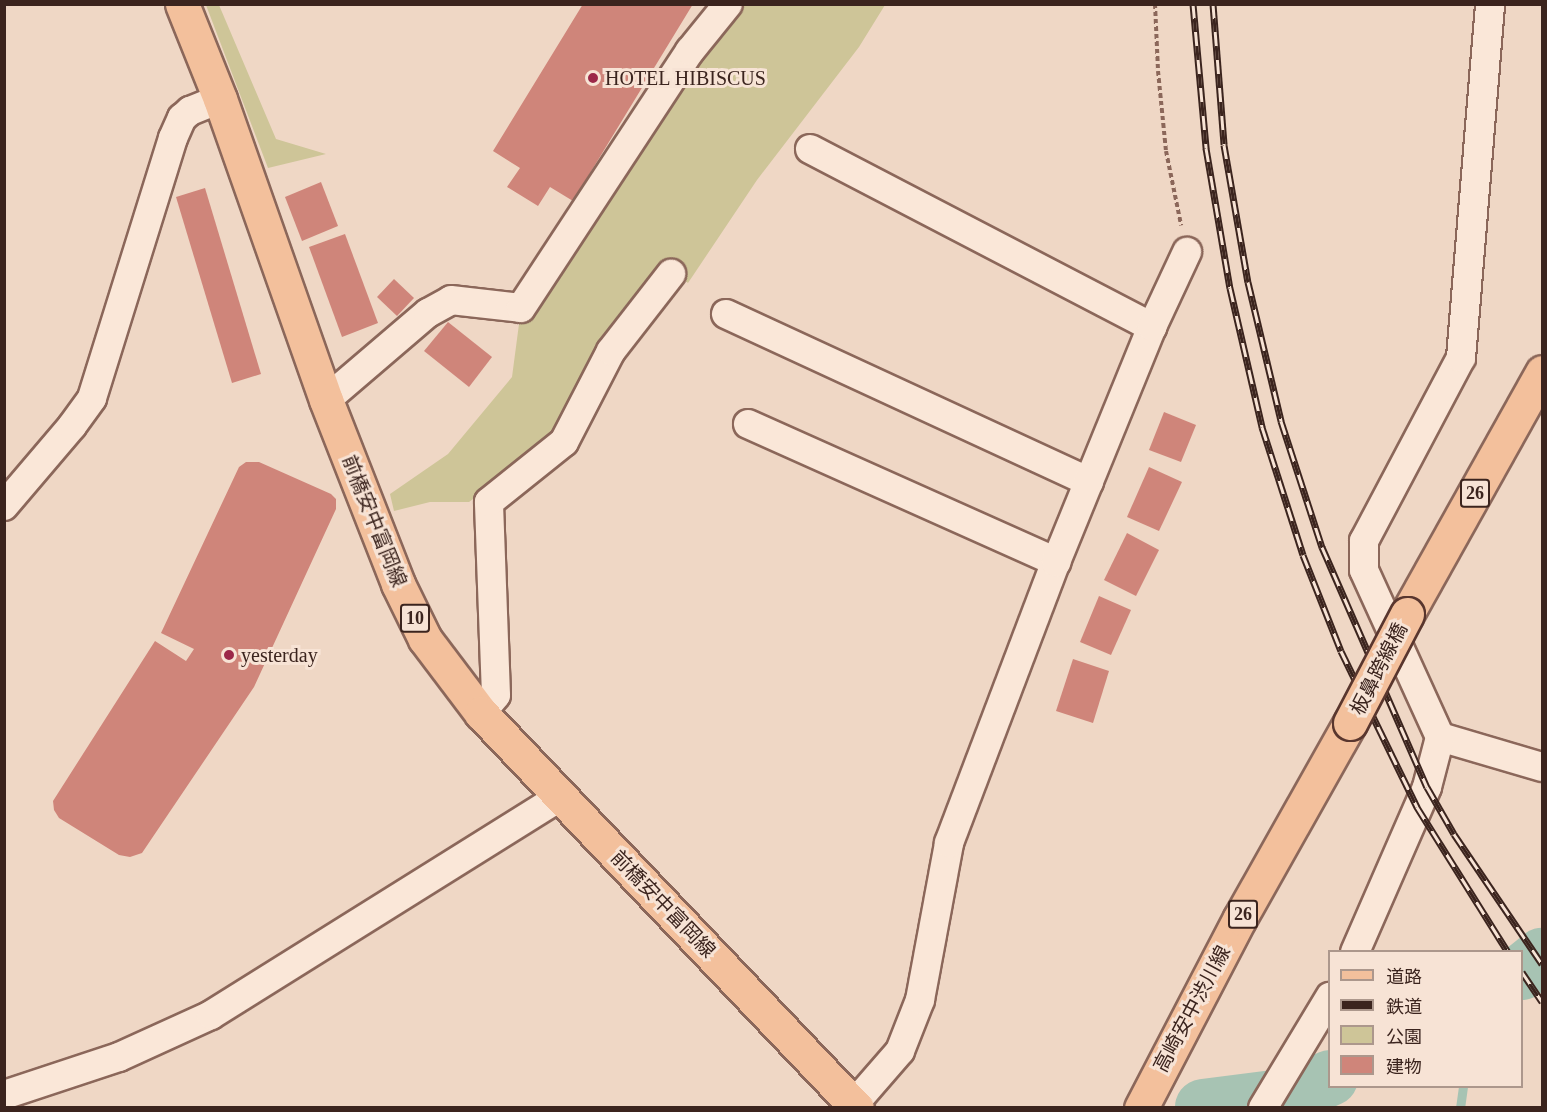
<!DOCTYPE html>
<meta charset="utf-8">
<style>
body{margin:0}
#map{position:relative;width:1547px;height:1112px;overflow:hidden;background:#efd7c5;font-family:"Times New Roman","Noto Sans JP",serif}
div>[style]{position:absolute}
.green>*{inset:0;background:#cec598}
.stream>*{height:9px;margin:-4.5px;padding:0 4.5px;transform-origin:4.5px;border-radius:4.5px;background:#a7c3b3}
.river>*{height:56px;margin:-28px;padding:0 28px;transform-origin:28px;border-radius:28px;background:#a7c3b3}
.building>*{inset:0;background:#cf857a}
.path>*{height:4px;margin-top:-2px;transform-origin:0;background:repeating-linear-gradient(90deg,#8b675a 0 4.5px,transparent 0 7.5px)}
.roads{filter:drop-shadow(2px 0 #8b675a) drop-shadow(-2px 0 #8b675a) drop-shadow(0 2px #8b675a) drop-shadow(0 -2px #8b675a)}
.minor>*{height:28px;margin:-14px;padding:0 14px;transform-origin:14px;border-radius:14px;background:#fae7d8}
.primary>*{height:33px;margin:-16.5px;padding:0 16.5px;transform-origin:16.5px;border-radius:16.5px;background:#f3c09c}
.rail>*{height:7px;margin-top:-3.5px;transform-origin:0;background:repeating-linear-gradient(90deg,#f7e3d5 0 14px,#3b241e 0 28px);box-sizing:border-box;border-block:2px solid #3b241e}
.bridges{filter:drop-shadow(2px 0 #59362e) drop-shadow(-2px 0 #59362e) drop-shadow(0 2px #59362e) drop-shadow(0 -2px #59362e)}
.primary-bridge>*{height:33px;margin:-16.5px;padding:0 16.5px;transform-origin:16.5px;border-radius:16.5px;background:#f3c09c}
.dots>*{width:16px;height:16px;translate:-50% -50%;box-sizing:border-box;border:3px solid #f7e3d5;border-radius:50%}
span{translate:-50% -50%;white-space:nowrap;text-align:center;line-height:1.15;-webkit-text-stroke:6px #f7e3d5;paint-order:stroke}
.shield-label span{padding:2px 4px;background:#f7e3d5;border:2px solid;border-radius:4px;-webkit-text-stroke-width:0}
.shield-label{font-size:18px;color:#3b241e;font-weight:700}
.poi-label{font-size:20px;color:#3b241e}
.left{translate:0 -50%;text-align:left}
.street-label{font-size:20px;color:#3b241e}
.frame{position:absolute;inset:0;border:6px solid #3b241e;pointer-events:none}
.legend{position:absolute;left:1328px;top:950px;width:195px;height:138px;box-sizing:border-box;background:#f7e3d5;border:2px solid #ac978c;margin:0;padding:8px 10px;list-style:none;font-size:18px;color:#3b241e}
.legend li{display:flex;align-items:center;gap:12px;height:30px}
.legend b{width:30px;border:2px solid #ac978c}
</style>
<div id="map">
<div class="green">
<div style="clip-path:polygon(206px 5px,219px 5px,276px 139px,326px 154px,268px 168px)"></div>
<div style="clip-path:polygon(739px 5px,885px 5px,859px 47px,757px 180px,688px 283px,669px 268px,555px 438px,469px 502px,430px 502px,394px 511px,390px 494px,448px 454px,512px 377px,519px 324px,697px 56px)"></div>
</div>
<div class="stream">
<div style="left:1460px;top:1108px;width:22px;rotate:-82deg"></div>
</div>
<div class="river">
<div style="left:1522px;top:972px;width:26px;rotate:-39deg"></div>
<div style="left:1203px;top:1107px;width:88px;rotate:-7.2deg"></div>
<div style="left:1290px;top:1096px;width:44px;rotate:-24.2deg"></div>
</div>
<div class="building">
<div style="clip-path:polygon(583px 4px,693px 4px,573px 201px,550px 187px,538px 206px,507px 187px,520px 168px,493px 151px)"></div>
<div style="clip-path:polygon(321px 182px,338px 226px,302px 241px,285px 197px)"></div>
<div style="clip-path:polygon(205px 188px,261px 374px,232px 383px,176px 197px)"></div>
<div style="clip-path:polygon(345px 234px,378px 323px,342px 337px,309px 247px)"></div>
<div style="clip-path:polygon(394px 279px,414px 298px,397px 316px,377px 297px)"></div>
<div style="clip-path:polygon(448px 322px,492px 357px,469px 387px,424px 351px)"></div>
<div style="clip-path:polygon(1164px 412px,1196px 425px,1181px 462px,1149px 450px)"></div>
<div style="clip-path:polygon(246px 462px,259px 462px,331px 494px,336px 499px,336px 509px,254px 687px,142px 853px,130px 857px,119px 855px,59px 818px,54px 810px,53px 801px,155px 641px,186px 661px,194px 649px,161px 633px,239px 467px)"></div>
<div style="clip-path:polygon(1149px 467px,1182px 482px,1159px 531px,1127px 517px)"></div>
<div style="clip-path:polygon(1127px 533px,1159px 550px,1136px 596px,1104px 580px)"></div>
<div style="clip-path:polygon(1099px 596px,1131px 610px,1111px 655px,1080px 642px)"></div>
<div style="clip-path:polygon(1073px 659px,1109px 671px,1093px 723px,1056px 711px)"></div>
</div>
<div class="path">
<div style="left:1155px;top:4px;width:67px;rotate:87.4deg"></div>
<div style="left:1158px;top:71px;width:80px;rotate:84.3deg"></div>
<div style="left:1166px;top:151px;width:76px;rotate:78.5deg"></div>
</div>
<div class="roads">
<div class="minor">
<div style="left:810px;top:149px;width:386px;rotate:27.5deg"></div>
<div style="left:726px;top:314px;width:400px;rotate:24.8deg"></div>
<div style="left:326px;top:400px;width:134px;rotate:-40.5deg"></div>
<div style="left:428px;top:313px;width:26px;rotate:-29deg"></div>
<div style="left:451px;top:300px;width:70px;rotate:6.5deg"></div>
<div style="left:521px;top:308px;width:308px;rotate:-56.7deg"></div>
<div style="left:690px;top:51px;width:60px;rotate:-51deg"></div>
<div style="left:748px;top:424px;width:338px;rotate:24.1deg"></div>
<div style="left:4px;top:506px;width:105px;rotate:-49.6deg"></div>
<div style="left:72px;top:426px;width:34px;rotate:-54deg"></div>
<div style="left:92px;top:398px;width:272px;rotate:-72.7deg"></div>
<div style="left:173px;top:138px;width:22px;rotate:-66deg"></div>
<div style="left:182px;top:118px;width:11px;rotate:-41deg"></div>
<div style="left:190px;top:111px;width:32px;rotate:-22deg"></div>
<div style="left:481px;top:713px;width:23px;rotate:-50deg"></div>
<div style="left:496px;top:695px;width:193px;rotate:-92.1deg"></div>
<div style="left:489px;top:502px;width:96px;rotate:-38.7deg"></div>
<div style="left:564px;top:442px;width:102px;rotate:-62.7deg"></div>
<div style="left:611px;top:351px;width:98px;rotate:-52.1deg"></div>
<div style="left:1440px;top:737px;width:106px;rotate:16.4deg"></div>
<div style="left:1355px;top:952px;width:180px;rotate:-66.4deg"></div>
<div style="left:1427px;top:787px;width:52px;rotate:-75.4deg"></div>
<div style="left:1440px;top:737px;width:183px;rotate:-114.5deg"></div>
<div style="left:1364px;top:570px;width:29px;rotate:-90deg"></div>
<div style="left:1364px;top:541px;width:207px;rotate:-62.1deg"></div>
<div style="left:1461px;top:358px;width:355px;rotate:-85.3deg"></div>
<div style="left:4px;top:1095px;width:121px;rotate:-18.3deg"></div>
<div style="left:119px;top:1057px;width:101px;rotate:-24.5deg"></div>
<div style="left:211px;top:1015px;width:413px;rotate:-32deg"></div>
<div style="left:854px;top:1104px;width:70px;rotate:-49deg"></div>
<div style="left:900px;top:1051px;width:55px;rotate:-68.6deg"></div>
<div style="left:920px;top:1000px;width:160px;rotate:-79.5deg"></div>
<div style="left:949px;top:843px;width:301px;rotate:-69.2deg"></div>
<div style="left:1056px;top:562px;width:254px;rotate:-67.8deg"></div>
<div style="left:1152px;top:327px;width:83px;rotate:-65deg"></div>
<div style="left:1263px;top:1108px;width:130px;rotate:-58.9deg"></div>
</div>
<div class="primary">
<div style="left:182px;top:4px;width:102px;rotate:68.2deg"></div>
<div style="left:220px;top:99px;width:319px;rotate:70.6deg"></div>
<div style="left:326px;top:400px;width:198px;rotate:68.6deg"></div>
<div style="left:398px;top:584px;width:61px;rotate:63.9deg"></div>
<div style="left:425px;top:639px;width:93px;rotate:52.9deg"></div>
<div style="left:481px;top:713px;width:545px;rotate:46.41deg"></div>
<div style="left:1407px;top:614px;width:277px;rotate:-60.8deg"></div>
<div style="left:1141px;top:1108px;width:214px;rotate:-62.5deg"></div>
<div style="left:1240px;top:918px;width:224px;rotate:-60.6deg"></div>
</div>
</div>
<div class="rail">
<div style="left:1193px;top:4px;width:145px;rotate:84.8deg"></div>
<div style="left:1206px;top:148px;width:142px;rotate:80.3deg"></div>
<div style="left:1230px;top:288px;width:143px;rotate:77deg"></div>
<div style="left:1262px;top:427px;width:134px;rotate:72.2deg"></div>
<div style="left:1303px;top:555px;width:103px;rotate:68.4deg"></div>
<div style="left:1341px;top:651px;width:174px;rotate:64deg"></div>
<div style="left:1417px;top:807px;width:171px;rotate:57.9deg"></div>
<div style="left:1213px;top:4px;width:141px;rotate:85.5deg"></div>
<div style="left:1224px;top:145px;width:139px;rotate:80.1deg"></div>
<div style="left:1248px;top:282px;width:143px;rotate:76.6deg"></div>
<div style="left:1281px;top:421px;width:133px;rotate:72deg"></div>
<div style="left:1322px;top:547px;width:262px;rotate:66.4deg"></div>
<div style="left:1427px;top:787px;width:54px;rotate:60.1deg"></div>
<div style="left:1454px;top:834px;width:157px;rotate:55.9deg"></div>
<div style="left:1522px;top:972px;width:36px;rotate:56deg"></div>
</div>
<div class="bridges">
<div class="primary-bridge">
<div style="left:1350px;top:723px;width:123px;rotate:-62.4deg"></div>
</div>
</div>
<div class="dots">
<div style="left:593px;top:78px;background:#9c2849"></div>
<div style="left:229px;top:655px;background:#9c2849"></div>
</div>
<div class="shield-label">
<span style="left:1475px;top:493px">26</span>
<span style="left:415px;top:618px">10</span>
<span style="left:1243px;top:914px">26</span>
</div>
<div class="poi-label">
<span class="left" style="left:605px;top:78px">HOTEL HIBISCUS</span>
<span class="left" style="left:241px;top:655px">yesterday</span>
</div>
<div class="street-label">
<span style="left:374px;top:521px;rotate:68deg">前橋安中富岡線</span>
<span style="left:1379px;top:669px;rotate:-63deg">板鼻跨線橋</span>
<span style="left:663px;top:904px;rotate:46deg">前橋安中富岡線</span>
<span style="left:1192px;top:1009px;rotate:-62deg">高崎安中渋川線</span>
</div>
<div class="frame"></div>
<ul class="legend">
<li><b style="height:8px;background:#f3c09c"></b>道路</li>
<li><b style="height:8px;background:#3b241e"></b>鉄道</li>
<li><b style="height:16px;background:#cec598"></b>公園</li>
<li><b style="height:16px;background:#cf857a"></b>建物</li>
</ul>
</div>
